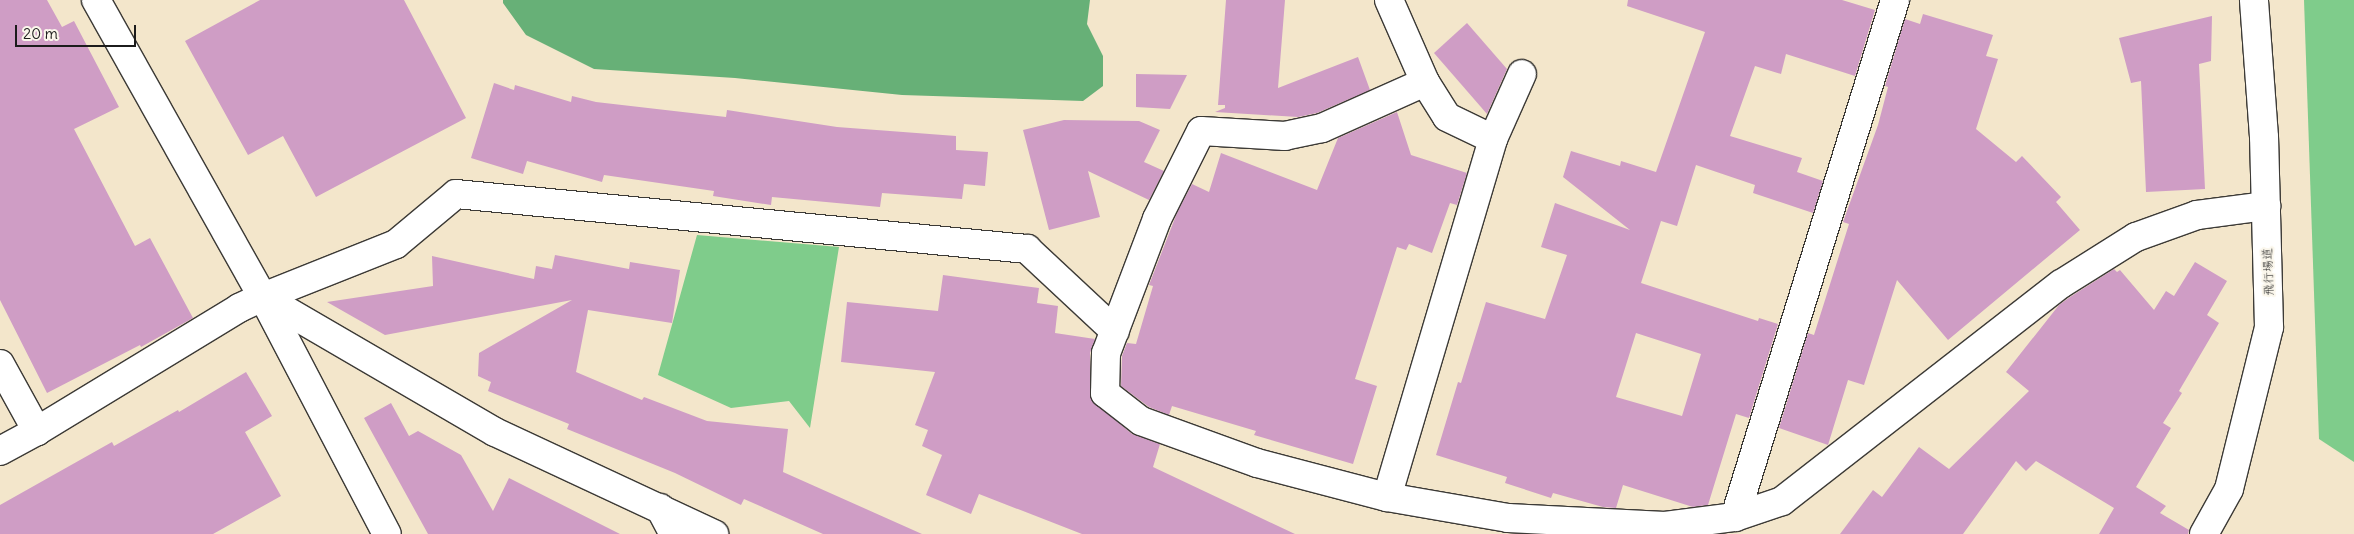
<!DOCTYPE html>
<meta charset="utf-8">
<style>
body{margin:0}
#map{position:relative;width:2354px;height:534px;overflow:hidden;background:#f3e6cb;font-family:Delius,"Klee One",sans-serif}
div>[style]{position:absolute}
.green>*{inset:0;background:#7fcc8b}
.forest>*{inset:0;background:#67b077}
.building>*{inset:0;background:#cf9dc5}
.roads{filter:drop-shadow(1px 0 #3c3a36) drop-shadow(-1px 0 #3c3a36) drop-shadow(0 1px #3c3a36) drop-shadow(0 -1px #3c3a36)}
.street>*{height:28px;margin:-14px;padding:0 14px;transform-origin:14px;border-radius:14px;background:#fff}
.secondary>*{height:28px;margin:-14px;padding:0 14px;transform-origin:14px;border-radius:14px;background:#fff}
span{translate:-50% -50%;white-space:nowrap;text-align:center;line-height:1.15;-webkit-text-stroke:4.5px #fbf7ec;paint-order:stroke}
.street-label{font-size:12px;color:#1c1c1c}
.scale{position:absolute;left:15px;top:25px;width:121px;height:22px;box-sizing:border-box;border:2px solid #1c1c1c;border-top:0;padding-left:6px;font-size:15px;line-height:18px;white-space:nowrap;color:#1c1c1c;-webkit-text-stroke:4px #fbf7ec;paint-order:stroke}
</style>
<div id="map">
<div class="green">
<div style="clip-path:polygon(2304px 0,2354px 0,2354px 462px,2319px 439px)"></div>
<div style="clip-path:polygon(697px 235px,839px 247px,810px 428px,789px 401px,731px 408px,658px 375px)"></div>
</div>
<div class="forest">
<div style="clip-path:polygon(503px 0,1090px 0,1087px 24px,1103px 56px,1103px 86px,1083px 101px,902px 95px,735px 78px,594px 69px,526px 35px,503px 3px)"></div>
</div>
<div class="building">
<div style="clip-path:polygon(0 0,47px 0,62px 27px,74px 21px,119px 107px,74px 129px,135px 246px,150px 238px,193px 318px,141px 347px,140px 345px,47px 393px,0 300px)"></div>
<div style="clip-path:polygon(260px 0,404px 0,466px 118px,316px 197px,283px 136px,248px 155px,185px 41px)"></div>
<div style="clip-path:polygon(1226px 0,1285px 0,1278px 88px,1358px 57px,1370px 90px,1317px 113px,1298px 117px,1215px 112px,1225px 108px,1225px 105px,1218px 105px)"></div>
<div style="clip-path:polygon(evenodd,1628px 0,1842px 0,1875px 10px,1855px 76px,1786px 54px,1781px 74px,1755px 66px,1730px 136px,1802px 158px,1797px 172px,1823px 181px,1813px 213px,1753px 193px,1755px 185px,1696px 165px,1677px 226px,1661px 221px,1641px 283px,1758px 321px,1759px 318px,1778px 324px,1749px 418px,1736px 414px,1708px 505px,1693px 507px,1623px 485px,1616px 508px,1603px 507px,1553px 493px,1551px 498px,1505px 483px,1507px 477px,1436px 455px,1458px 382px,1461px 383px,1486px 302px,1545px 319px,1567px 255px,1541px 247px,1555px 203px,1630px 230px,1563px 177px,1571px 151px,1620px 166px,1621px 161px,1656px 172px,1705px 32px,1627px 6px,1628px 0,1636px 333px,1701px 354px,1682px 416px,1616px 397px,1636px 333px)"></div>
<div style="clip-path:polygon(1923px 14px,1993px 35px,1986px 56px,1998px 59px,1976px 129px,2016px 162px,2022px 156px,2061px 197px,2056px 202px,2080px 230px,1948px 340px,1897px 280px,1864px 385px,1848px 380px,1828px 445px,1779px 428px,1808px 333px,1814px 335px,1849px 224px,1843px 222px,1878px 125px,1888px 87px,1885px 86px,1905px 19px,1920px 24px)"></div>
<div style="clip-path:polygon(2212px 16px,2211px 61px,2199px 64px,2205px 189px,2146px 192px,2141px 81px,2131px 83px,2119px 38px)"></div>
<div style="clip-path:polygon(1467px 23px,1507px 69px,1487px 114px,1434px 53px)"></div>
<div style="clip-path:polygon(1136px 74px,1187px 75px,1170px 109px,1136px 107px)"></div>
<div style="clip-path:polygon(494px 83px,514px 90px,515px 85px,571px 102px,572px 96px,596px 102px,726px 117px,727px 110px,837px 127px,956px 136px,956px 150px,988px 152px,985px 186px,964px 184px,962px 199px,882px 193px,880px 207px,772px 197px,771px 205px,713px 196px,714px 191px,604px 175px,602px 182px,527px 161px,523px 174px,471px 158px)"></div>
<div style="clip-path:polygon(1397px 112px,1411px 155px,1467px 173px,1457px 205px,1450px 203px,1432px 253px,1409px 244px,1406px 250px,1397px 247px,1355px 379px,1377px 386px,1353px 464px,1254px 435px,1256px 431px,1172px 406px,1169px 415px,1149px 407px,1121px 386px,1122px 356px,1127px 343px,1136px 344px,1153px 286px,1149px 285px,1177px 213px,1192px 184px,1209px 192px,1221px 153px,1317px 190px,1338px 138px)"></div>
<div style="clip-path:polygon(1064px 120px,1139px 121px,1160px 130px,1144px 162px,1164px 171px,1149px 200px,1088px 171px,1100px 217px,1049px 230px,1023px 130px)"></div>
<div style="clip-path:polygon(555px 255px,629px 269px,630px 262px,680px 270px,672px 323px,588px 310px,576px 372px,642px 400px,644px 397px,707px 421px,788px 429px,783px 472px,922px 534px,823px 534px,744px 499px,741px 505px,675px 473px,567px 429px,569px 424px,488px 391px,491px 382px,478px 376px,479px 353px,572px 300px,385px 335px,327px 302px,433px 286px,432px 256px,534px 279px,536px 266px,552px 269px)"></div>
<div style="clip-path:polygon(2195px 262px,2227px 281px,2207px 315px,2219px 323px,2179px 391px,2182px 393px,2163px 423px,2171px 428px,2136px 487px,2166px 506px,2160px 513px,2189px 530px,2188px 534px,2099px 534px,2114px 508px,2036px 461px,2026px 471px,2016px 461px,1963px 534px,1840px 534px,1873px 490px,1882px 497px,1919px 447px,1949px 469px,2029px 391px,2006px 372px,2059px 305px,2070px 297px,2114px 269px,2117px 272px,2120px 270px,2154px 310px,2166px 291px,2174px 296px)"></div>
<div style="clip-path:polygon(943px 275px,1039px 288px,1037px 303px,1058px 306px,1055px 333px,1095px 339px,1090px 353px,1091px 399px,1132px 434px,1160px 444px,1153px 467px,1295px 534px,1082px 534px,979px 494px,971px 514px,926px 495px,942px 455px,922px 446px,928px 430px,915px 425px,935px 372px,841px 362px,847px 302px,938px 311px)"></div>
<div style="clip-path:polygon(246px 372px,272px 416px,245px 432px,281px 496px,213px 534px,0 534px,0 505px,112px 442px,114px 446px,178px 410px,179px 412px)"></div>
<div style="clip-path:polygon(391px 403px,409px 436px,418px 431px,461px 455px,493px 511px,509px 478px,620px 534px,428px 534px,364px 418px)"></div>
</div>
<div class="roads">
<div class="street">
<div style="left:1389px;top:0;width:90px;rotate:66.3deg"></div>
<div style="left:1425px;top:82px;width:41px;rotate:57.8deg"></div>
<div style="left:1447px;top:117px;width:51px;rotate:25.6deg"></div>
<div style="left:1425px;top:82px;width:113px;rotate:155.9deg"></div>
<div style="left:1322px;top:128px;width:38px;rotate:168deg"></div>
<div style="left:1285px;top:136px;width:84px;rotate:-176.6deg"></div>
<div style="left:1201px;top:131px;width:98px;rotate:116.6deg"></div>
<div style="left:1157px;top:219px;width:143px;rotate:110.8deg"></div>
<div style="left:1106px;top:353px;width:40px;rotate:91.4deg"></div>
<div style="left:1105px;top:393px;width:46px;rotate:37.9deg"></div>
<div style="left:1141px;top:421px;width:123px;rotate:19.9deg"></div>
<div style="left:1257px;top:463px;width:134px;rotate:14.7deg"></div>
<div style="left:1387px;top:497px;width:123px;rotate:9.8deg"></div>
<div style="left:1508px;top:518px;width:157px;rotate:2.9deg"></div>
<div style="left:1665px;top:526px;width:71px;rotate:-7.3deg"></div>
<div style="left:1735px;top:517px;width:50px;rotate:-18.8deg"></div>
<div style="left:1782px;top:501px;width:353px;rotate:-37.9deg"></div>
<div style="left:2061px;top:284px;width:89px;rotate:-32.1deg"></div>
<div style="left:2136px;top:237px;width:65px;rotate:-19.8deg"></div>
<div style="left:2197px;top:215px;width:70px;rotate:-7.4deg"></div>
<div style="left:0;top:364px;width:77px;rotate:61.1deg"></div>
<div style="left:0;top:451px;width:42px;rotate:-28.4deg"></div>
<div style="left:37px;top:431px;width:237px;rotate:-31.3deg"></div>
<div style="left:239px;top:308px;width:26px;rotate:-25deg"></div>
<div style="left:263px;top:297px;width:143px;rotate:-21.7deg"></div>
<div style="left:396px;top:244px;width:78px;rotate:-39.8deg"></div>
<div style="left:456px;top:194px;width:574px;rotate:5.5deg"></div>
<div style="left:1027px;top:249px;width:120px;rotate:43deg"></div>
<div style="left:1387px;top:497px;width:373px;rotate:-73.5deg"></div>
<div style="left:1493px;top:139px;width:71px;rotate:-66deg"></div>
<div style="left:660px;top:508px;width:30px;rotate:62deg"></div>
<div style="left:1735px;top:517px;width:541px;rotate:-72.8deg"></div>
</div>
<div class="secondary">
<div style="left:96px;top:0;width:341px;rotate:60.7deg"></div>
<div style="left:263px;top:297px;width:267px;rotate:62.4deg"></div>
<div style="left:263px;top:297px;width:268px;rotate:30.2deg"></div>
<div style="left:495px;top:432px;width:242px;rotate:25deg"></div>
<div style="left:2204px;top:534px;width:51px;rotate:-60.9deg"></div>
<div style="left:2229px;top:489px;width:167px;rotate:-76.1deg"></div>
<div style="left:2269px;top:327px;width:190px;rotate:-91.5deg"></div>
<div style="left:2264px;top:137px;width:137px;rotate:-94.2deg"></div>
</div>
</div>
<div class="street-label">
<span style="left:2268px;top:272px;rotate:-92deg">飛行場道</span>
</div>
<div class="scale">20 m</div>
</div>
